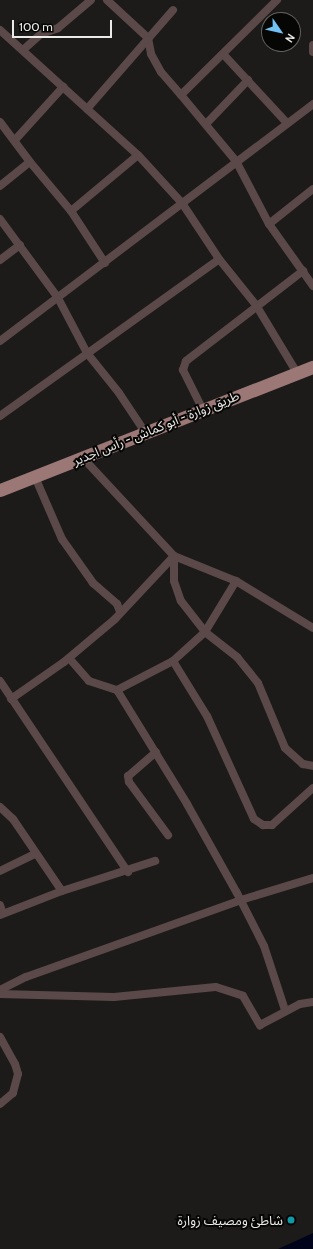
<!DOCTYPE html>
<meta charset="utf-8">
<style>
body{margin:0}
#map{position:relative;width:313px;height:1249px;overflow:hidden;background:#1c1b19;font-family:Cabin,"Noto Sans Arabic",sans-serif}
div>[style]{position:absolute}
.water>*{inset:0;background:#00041a}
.minor>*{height:8px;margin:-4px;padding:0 4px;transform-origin:4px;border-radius:4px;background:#5b4949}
.primary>*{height:13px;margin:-6.5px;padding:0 6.5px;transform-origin:6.5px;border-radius:6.5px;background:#9b7776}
.dots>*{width:11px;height:11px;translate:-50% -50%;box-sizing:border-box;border:2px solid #060605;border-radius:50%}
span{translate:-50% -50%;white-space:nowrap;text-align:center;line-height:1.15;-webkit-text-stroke:4px #060605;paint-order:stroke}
.street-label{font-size:13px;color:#ebeae8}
.poi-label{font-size:13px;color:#ebeae8}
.right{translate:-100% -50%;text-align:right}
.north{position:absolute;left:261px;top:12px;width:40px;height:40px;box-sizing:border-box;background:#060605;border:1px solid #626160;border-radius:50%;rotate:124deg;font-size:11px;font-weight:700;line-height:16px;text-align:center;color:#ebeae8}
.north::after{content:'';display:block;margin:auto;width:14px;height:18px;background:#71c1f5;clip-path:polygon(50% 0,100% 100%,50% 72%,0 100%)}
.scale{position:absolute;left:12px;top:20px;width:100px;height:18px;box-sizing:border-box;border:2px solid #ebeae8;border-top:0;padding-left:5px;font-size:12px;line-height:14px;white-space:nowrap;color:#ebeae8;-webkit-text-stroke:3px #060605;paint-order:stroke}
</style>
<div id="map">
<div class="water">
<div style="clip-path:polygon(313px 1233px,313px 1249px,278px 1249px)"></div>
</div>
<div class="minor">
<div style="left:107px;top:0;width:56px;rotate:42.8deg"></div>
<div style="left:148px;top:38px;width:16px;rotate:79deg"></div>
<div style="left:151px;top:54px;width:21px;rotate:61deg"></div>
<div style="left:161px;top:72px;width:30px;rotate:49deg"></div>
<div style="left:277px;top:0;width:135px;rotate:135.3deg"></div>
<div style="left:181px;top:95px;width:86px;rotate:50.2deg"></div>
<div style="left:236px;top:161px;width:71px;rotate:62.4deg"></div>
<div style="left:269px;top:224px;width:76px;rotate:54.6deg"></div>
<div style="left:0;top:30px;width:186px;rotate:42.2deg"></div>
<div style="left:138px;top:155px;width:65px;rotate:47.5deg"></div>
<div style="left:182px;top:203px;width:67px;rotate:56.5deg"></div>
<div style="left:219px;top:259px;width:59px;rotate:51.2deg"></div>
<div style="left:256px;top:305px;width:79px;rotate:58.9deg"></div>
<div style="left:313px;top:45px;width:7px;rotate:90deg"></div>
<div style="left:23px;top:50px;width:24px;rotate:-42deg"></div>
<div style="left:41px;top:34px;width:18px;rotate:-19deg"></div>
<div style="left:58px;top:28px;width:43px;rotate:-40.3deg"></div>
<div style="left:224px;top:55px;width:93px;rotate:47.2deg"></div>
<div style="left:87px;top:109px;width:131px;rotate:-49deg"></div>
<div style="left:0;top:122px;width:50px;rotate:53.1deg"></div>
<div style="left:30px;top:162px;width:64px;rotate:50.1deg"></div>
<div style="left:206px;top:124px;width:61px;rotate:-46.3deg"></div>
<div style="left:15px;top:140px;width:72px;rotate:-47.8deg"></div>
<div style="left:0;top:186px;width:38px;rotate:-39deg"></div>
<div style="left:0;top:219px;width:98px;rotate:53.7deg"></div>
<div style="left:58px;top:298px;width:62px;rotate:62.2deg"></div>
<div style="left:87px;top:353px;width:51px;rotate:51.3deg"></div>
<div style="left:119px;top:393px;width:47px;rotate:56.3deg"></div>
<div style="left:269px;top:224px;width:56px;rotate:-38.5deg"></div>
<div style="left:0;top:260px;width:25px;rotate:-37deg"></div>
<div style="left:105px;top:263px;width:62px;rotate:-123.2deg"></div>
<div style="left:71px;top:211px;width:87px;rotate:-39.9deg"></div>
<div style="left:0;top:341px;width:393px;rotate:-37.1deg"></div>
<div style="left:203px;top:410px;width:45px;rotate:-116.6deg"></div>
<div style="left:183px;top:370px;width:9px;rotate:-72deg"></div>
<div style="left:186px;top:361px;width:148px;rotate:-37.6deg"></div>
<div style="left:0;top:416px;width:269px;rotate:-35.6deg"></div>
<div style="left:83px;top:458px;width:134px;rotate:47.1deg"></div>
<div style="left:174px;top:556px;width:67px;rotate:22deg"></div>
<div style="left:236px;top:581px;width:90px;rotate:31.4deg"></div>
<div style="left:35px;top:477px;width:68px;rotate:66.5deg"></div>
<div style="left:62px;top:539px;width:54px;rotate:54.8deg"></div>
<div style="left:93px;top:583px;width:32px;rotate:41deg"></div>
<div style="left:117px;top:604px;width:9px;rotate:69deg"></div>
<div style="left:236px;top:581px;width:60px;rotate:121.3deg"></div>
<div style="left:205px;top:632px;width:43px;rotate:137.8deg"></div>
<div style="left:173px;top:661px;width:63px;rotate:152.6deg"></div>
<div style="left:117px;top:690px;width:134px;rotate:58.4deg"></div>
<div style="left:187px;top:804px;width:102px;rotate:60.7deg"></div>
<div style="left:237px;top:893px;width:59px;rotate:63deg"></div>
<div style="left:264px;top:946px;width:67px;rotate:71.8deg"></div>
<div style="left:69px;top:658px;width:30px;rotate:49deg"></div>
<div style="left:89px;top:681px;width:29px;rotate:18deg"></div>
<div style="left:173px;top:661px;width:65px;rotate:58.3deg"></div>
<div style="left:207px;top:716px;width:113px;rotate:65.5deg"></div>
<div style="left:254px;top:819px;width:11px;rotate:34deg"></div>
<div style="left:263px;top:825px;width:9px"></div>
<div style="left:272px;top:825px;width:55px;rotate:-42.1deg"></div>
<div style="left:0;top:681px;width:230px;rotate:56.2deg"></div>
<div style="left:11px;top:699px;width:65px;rotate:-34.9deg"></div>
<div style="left:64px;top:662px;width:67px;rotate:-40.1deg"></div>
<div style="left:115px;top:619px;width:86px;rotate:-46.9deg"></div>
<div style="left:174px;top:556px;width:25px;rotate:90deg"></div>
<div style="left:174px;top:581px;width:21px;rotate:71deg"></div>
<div style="left:181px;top:601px;width:39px;rotate:52deg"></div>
<div style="left:205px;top:632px;width:41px;rotate:38deg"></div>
<div style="left:237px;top:657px;width:33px;rotate:51deg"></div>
<div style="left:258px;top:683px;width:70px;rotate:67.4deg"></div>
<div style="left:285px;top:748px;width:24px;rotate:42deg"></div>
<div style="left:303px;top:764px;width:10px;rotate:11deg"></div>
<div style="left:156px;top:752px;width:37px;rotate:139deg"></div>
<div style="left:128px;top:776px;width:6px;rotate:81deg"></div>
<div style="left:129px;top:782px;width:66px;rotate:53.7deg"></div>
<div style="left:0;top:807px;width:18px;rotate:43deg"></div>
<div style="left:13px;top:819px;width:87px;rotate:55.8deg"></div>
<div style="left:0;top:871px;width:39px;rotate:-26deg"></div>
<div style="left:0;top:905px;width:9px;rotate:72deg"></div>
<div style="left:0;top:915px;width:66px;rotate:-21.2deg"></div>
<div style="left:62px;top:891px;width:98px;rotate:-17.9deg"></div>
<div style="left:0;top:990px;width:29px;rotate:-27deg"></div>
<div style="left:26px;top:977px;width:228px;rotate:-19.7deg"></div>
<div style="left:241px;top:900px;width:75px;rotate:-17deg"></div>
<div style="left:0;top:994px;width:114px;rotate:1.5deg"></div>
<div style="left:114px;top:997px;width:102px;rotate:-5.6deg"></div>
<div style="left:216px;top:987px;width:28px;rotate:18deg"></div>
<div style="left:243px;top:996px;width:34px;rotate:60deg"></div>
<div style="left:260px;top:1025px;width:45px;rotate:-27.7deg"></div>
<div style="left:300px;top:1004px;width:13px;rotate:-9deg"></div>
<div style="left:0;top:1037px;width:31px;rotate:61deg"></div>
<div style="left:15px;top:1064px;width:10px;rotate:73deg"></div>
<div style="left:18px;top:1074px;width:20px;rotate:105deg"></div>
<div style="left:13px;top:1093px;width:17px;rotate:140deg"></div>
</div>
<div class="primary">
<div style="left:0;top:490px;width:336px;rotate:-21.5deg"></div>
</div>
<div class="dots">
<div style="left:291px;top:1220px;background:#0f9aa8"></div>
</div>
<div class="street-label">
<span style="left:156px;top:428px;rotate:-22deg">طريق زوارة - أبو كماش - رأس اجدير</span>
</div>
<div class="poi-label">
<span class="right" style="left:283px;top:1220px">شاطئ ومصيف زوارة</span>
</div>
<div class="north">N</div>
<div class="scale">100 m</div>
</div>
